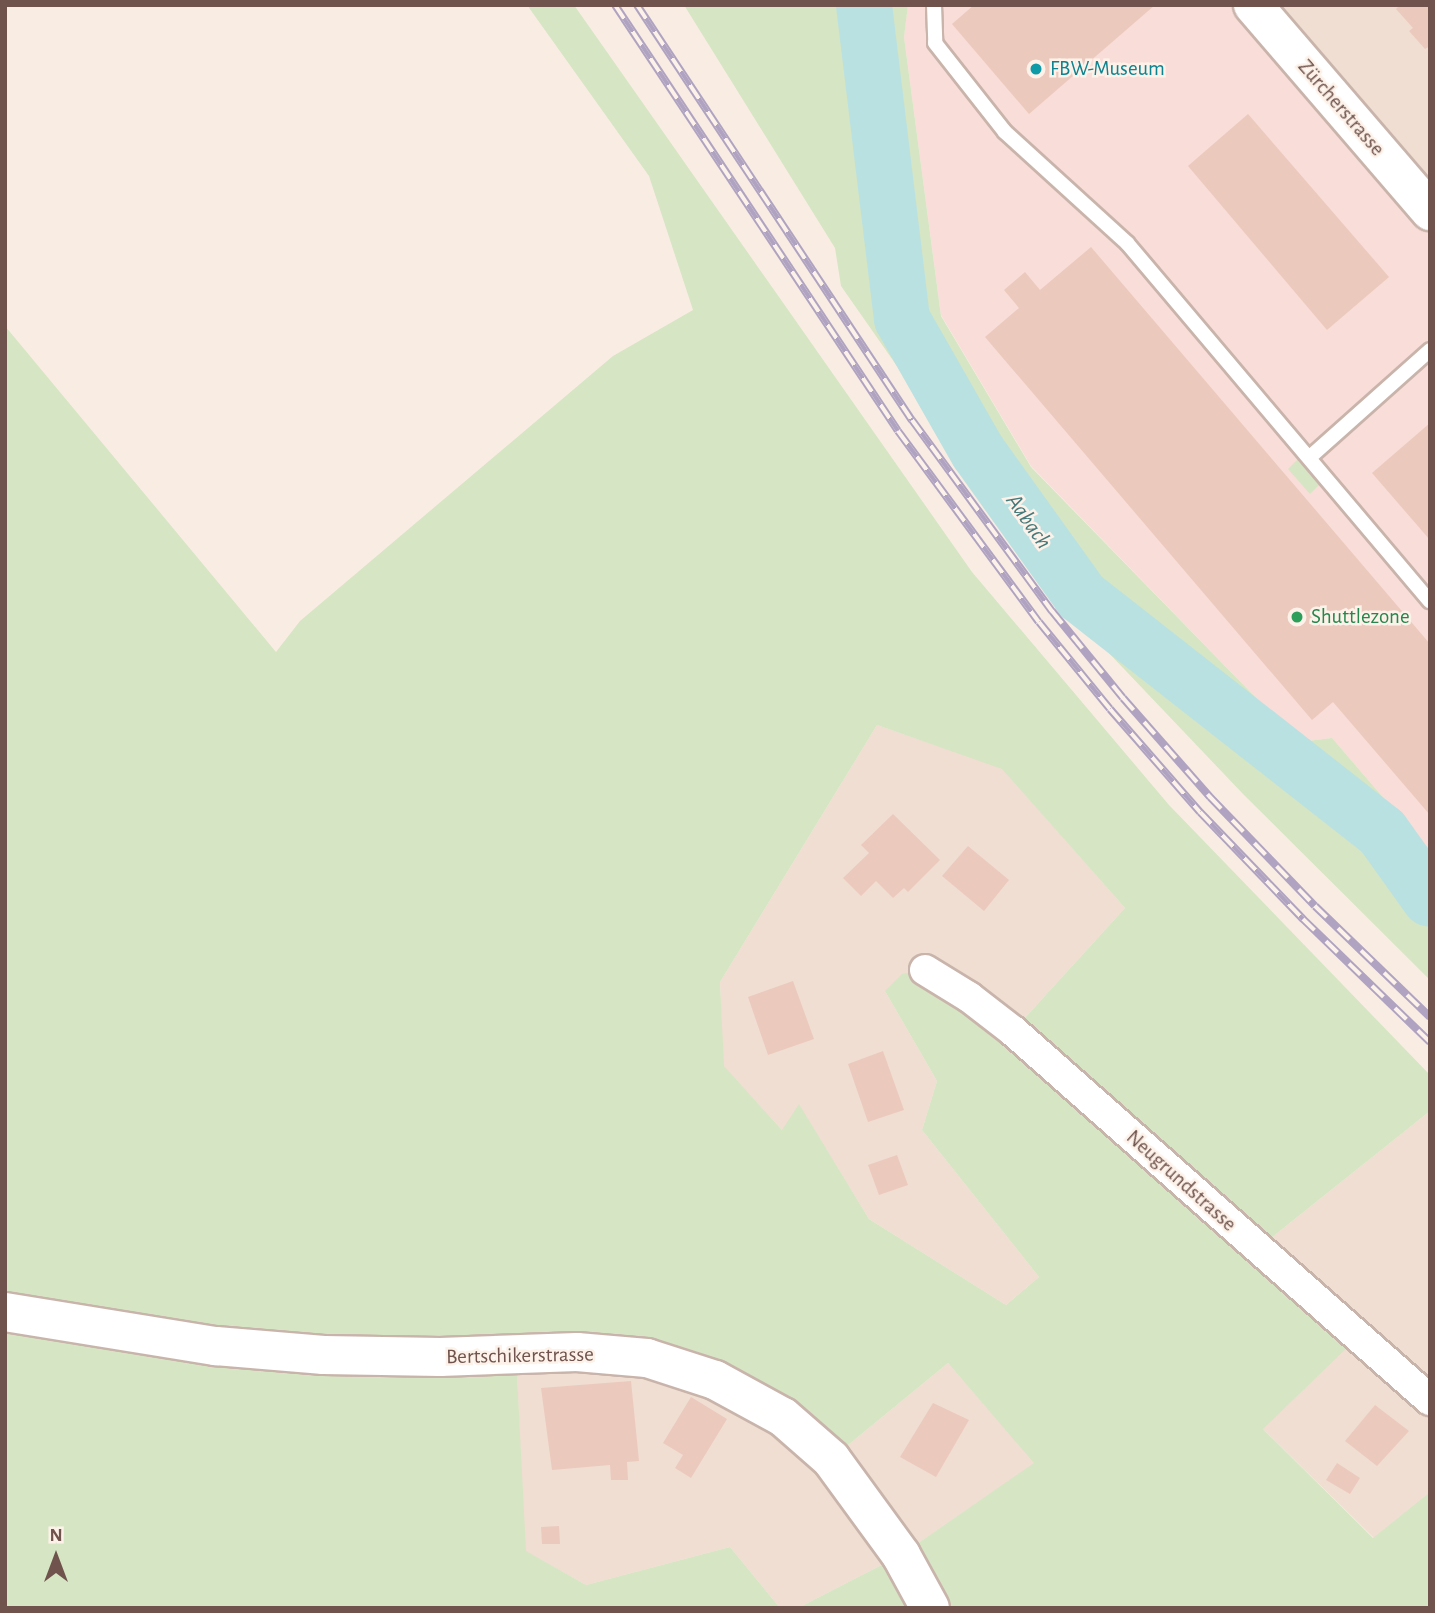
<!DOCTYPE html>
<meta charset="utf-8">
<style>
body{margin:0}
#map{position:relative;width:1435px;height:1613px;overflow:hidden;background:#f9ede3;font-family:"Alegreya Sans",sans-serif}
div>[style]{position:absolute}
.residential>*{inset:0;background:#f0ded2}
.commercial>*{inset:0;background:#f9ddd8}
.green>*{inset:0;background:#d6e5c3}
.river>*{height:56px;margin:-28px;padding:0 28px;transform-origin:28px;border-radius:28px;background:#bae1e1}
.building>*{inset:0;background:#ecc9bd}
.roads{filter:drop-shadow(2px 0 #c9b4ab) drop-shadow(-2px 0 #c9b4ab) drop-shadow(0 2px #c9b4ab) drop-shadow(0 -2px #c9b4ab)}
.lane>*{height:14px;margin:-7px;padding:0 7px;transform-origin:7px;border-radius:7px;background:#fff}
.street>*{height:30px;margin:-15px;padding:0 15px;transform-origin:15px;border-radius:15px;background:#fff}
.secondary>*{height:38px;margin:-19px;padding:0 19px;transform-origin:19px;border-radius:19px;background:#fff}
.rail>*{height:8px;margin-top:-4px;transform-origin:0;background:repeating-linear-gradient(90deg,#fdf2e9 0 16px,#afa3c1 0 32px);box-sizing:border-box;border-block:2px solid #afa3c1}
.dots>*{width:19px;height:19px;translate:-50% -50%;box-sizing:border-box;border:4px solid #fdf2e9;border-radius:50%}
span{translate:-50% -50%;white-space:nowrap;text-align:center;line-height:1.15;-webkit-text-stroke:5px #fdf2e9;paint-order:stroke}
.culture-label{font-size:21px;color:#0d838f}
.left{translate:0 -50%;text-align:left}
.street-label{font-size:21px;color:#6f534c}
.leisure-label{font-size:21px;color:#27864d}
.water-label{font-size:23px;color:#45787a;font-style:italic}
.frame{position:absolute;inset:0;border:7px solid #6f534c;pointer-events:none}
.north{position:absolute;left:21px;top:1522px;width:70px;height:70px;-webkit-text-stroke:5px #fdf2e9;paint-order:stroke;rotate:0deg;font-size:19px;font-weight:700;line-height:28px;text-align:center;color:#6f534c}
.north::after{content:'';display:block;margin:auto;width:24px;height:32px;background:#6f534c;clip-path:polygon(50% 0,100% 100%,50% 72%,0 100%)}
</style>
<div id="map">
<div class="residential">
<div style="clip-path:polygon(1253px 5px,1430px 5px,1430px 211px)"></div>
<div style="clip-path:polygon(877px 725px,1002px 768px,1125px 908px,1013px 1031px,885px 991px,937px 1081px,922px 1130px,1039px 1277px,1006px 1305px,869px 1219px,799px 1105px,783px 1131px,723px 1066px,720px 982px)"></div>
<div style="clip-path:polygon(1430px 1111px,1430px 1492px,1374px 1538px,1263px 1429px,1257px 1249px)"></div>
<div style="clip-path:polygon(516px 1354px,647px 1358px,831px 1459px,948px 1363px,1035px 1463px,901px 1555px,798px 1608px,780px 1608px,730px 1547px,586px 1585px,525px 1551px)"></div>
</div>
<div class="commercial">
<div style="clip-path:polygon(908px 5px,1253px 5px,1430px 211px,1430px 852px,1332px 738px,1299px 742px,1031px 466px,941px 315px,904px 37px)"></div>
</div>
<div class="green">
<div style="clip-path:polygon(evenodd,527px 5px,574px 5px,972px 572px,1169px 805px,1430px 1075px,1430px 1111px,1257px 1249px,1358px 1337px,1263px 1429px,1373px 1538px,1430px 1492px,1430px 1608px,798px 1608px,901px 1555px,1034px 1463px,948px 1363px,831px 1459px,715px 1380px,516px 1354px,526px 1551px,586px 1585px,730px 1547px,780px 1608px,5px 1608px,5px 326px,276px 652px,300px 621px,613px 356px,693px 310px,649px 176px,527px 5px,877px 725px,1002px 769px,1125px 908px,1013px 1031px,925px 970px,902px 974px,885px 991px,937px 1081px,922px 1130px,1039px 1277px,1006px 1305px,869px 1219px,799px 1104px,782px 1130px,724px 1066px,720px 982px,877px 725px)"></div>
<div style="clip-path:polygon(684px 5px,908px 5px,904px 37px,941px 316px,1031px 467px,1299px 742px,1332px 738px,1430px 852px,1430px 980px,1244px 795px,1066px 608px,841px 286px,835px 248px)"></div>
<div style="clip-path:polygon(1299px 458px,1321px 483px,1310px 494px,1288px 469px)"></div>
</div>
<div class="river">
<div style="left:864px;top:5px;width:316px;rotate:83.1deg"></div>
<div style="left:902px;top:319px;width:153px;rotate:60.3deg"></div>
<div style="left:978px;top:452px;width:177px;rotate:54.4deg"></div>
<div style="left:1081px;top:596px;width:382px;rotate:38.1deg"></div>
<div style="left:1382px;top:832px;width:82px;rotate:54.4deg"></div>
</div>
<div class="building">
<div style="clip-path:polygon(974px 5px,1155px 5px,1029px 114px,952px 24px)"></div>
<div style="clip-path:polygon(1400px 5px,1430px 5px,1430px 46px,1425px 49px,1409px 31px,1413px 28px,1396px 9px)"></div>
<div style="clip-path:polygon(1248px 114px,1389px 277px,1327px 330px,1188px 166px)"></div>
<div style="clip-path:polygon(1091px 247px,1430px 644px,1430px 815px,1333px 702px,1312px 720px,985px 337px,1019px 308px,1004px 290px,1025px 272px,1040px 290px)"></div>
<div style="clip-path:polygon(1430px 423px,1430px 540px,1372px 473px)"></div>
<div style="clip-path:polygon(893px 814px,940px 860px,908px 892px,904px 888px,893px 898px,876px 881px,861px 896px,843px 878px,869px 853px,861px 845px)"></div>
<div style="clip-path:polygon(968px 846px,1009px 880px,984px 911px,942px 876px)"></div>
<div style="clip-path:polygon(793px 981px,814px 1039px,768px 1055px,748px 997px)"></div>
<div style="clip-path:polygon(883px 1051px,904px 1110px,868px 1122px,848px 1064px)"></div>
<div style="clip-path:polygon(897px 1155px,908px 1185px,879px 1195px,868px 1165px)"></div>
<div style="clip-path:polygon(631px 1381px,639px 1461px,627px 1462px,628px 1480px,611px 1480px,610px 1465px,552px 1470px,541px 1388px)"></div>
<div style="clip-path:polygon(691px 1397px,727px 1419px,691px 1478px,675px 1468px,683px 1455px,663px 1443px)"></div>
<div style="clip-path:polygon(933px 1403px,969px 1420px,936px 1477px,900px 1457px)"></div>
<div style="clip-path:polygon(1375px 1405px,1409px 1431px,1377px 1466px,1345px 1441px)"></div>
<div style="clip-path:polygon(1337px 1463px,1360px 1478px,1350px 1494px,1326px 1480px)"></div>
<div style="clip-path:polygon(559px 1526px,560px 1544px,542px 1544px,541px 1527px)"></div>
</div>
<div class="roads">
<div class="lane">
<div style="left:934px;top:5px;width:38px;rotate:88deg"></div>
<div style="left:935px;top:43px;width:113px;rotate:51.8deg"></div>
<div style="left:1005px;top:132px;width:165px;rotate:42.3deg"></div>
<div style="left:1127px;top:243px;width:469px;rotate:49.8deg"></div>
<div style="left:1310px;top:457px;width:161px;rotate:-41.7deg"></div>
</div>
<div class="street">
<div style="left:925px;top:970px;width:52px;rotate:31.5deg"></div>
<div style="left:969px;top:997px;width:56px;rotate:37.7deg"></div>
<div style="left:1013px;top:1031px;width:557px;rotate:41.51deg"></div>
</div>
<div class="secondary">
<div style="left:1253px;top:5px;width:272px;rotate:49.3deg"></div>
<div style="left:5px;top:1312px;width:214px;rotate:9.2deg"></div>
<div style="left:216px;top:1346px;width:108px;rotate:4.8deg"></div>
<div style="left:324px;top:1355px;width:116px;rotate:1deg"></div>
<div style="left:440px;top:1357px;width:137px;rotate:-2.1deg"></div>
<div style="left:577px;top:1352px;width:70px;rotate:4.9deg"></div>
<div style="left:647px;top:1358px;width:71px;rotate:17.9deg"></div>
<div style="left:715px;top:1380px;width:77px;rotate:28.6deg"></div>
<div style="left:783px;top:1417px;width:64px;rotate:41.2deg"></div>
<div style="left:831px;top:1459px;width:119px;rotate:53.9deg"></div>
<div style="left:901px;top:1555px;width:60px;rotate:61.3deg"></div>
</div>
</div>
<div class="rail">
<div style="left:615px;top:5px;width:511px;rotate:56.4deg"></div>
<div style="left:898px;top:431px;width:237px;rotate:53.6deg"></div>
<div style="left:1039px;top:622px;width:112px;rotate:50.8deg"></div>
<div style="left:1110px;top:709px;width:137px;rotate:48.9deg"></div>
<div style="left:1200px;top:812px;width:149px;rotate:46.1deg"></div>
<div style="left:1303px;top:919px;width:177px;rotate:44.1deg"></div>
<div style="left:637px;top:5px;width:498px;rotate:56.5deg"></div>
<div style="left:912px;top:420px;width:237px;rotate:53.8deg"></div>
<div style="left:1052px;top:611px;width:112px;rotate:50.8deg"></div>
<div style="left:1123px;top:698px;width:132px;rotate:48.7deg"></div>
<div style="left:1210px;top:797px;width:151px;rotate:46.1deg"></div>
<div style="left:1315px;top:906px;width:160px;rotate:44deg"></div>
</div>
<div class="dots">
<div style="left:1036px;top:69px;background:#0f9aa8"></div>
<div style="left:1297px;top:617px;background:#2e9e5b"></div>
</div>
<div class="culture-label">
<span class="left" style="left:1050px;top:69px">FBW-Museum</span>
</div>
<div class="street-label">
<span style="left:1341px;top:108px;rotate:49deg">Zürcherstrasse</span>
<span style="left:1181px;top:1181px;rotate:42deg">Neugrundstrasse</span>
<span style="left:520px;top:1356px;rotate:-1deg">Bertschikerstrasse</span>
</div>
<div class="leisure-label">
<span class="left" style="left:1311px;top:617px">Shuttlezone</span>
</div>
<div class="water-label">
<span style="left:1028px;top:522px;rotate:55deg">Aabach</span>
</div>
<div class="frame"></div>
<div class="north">N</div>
</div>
